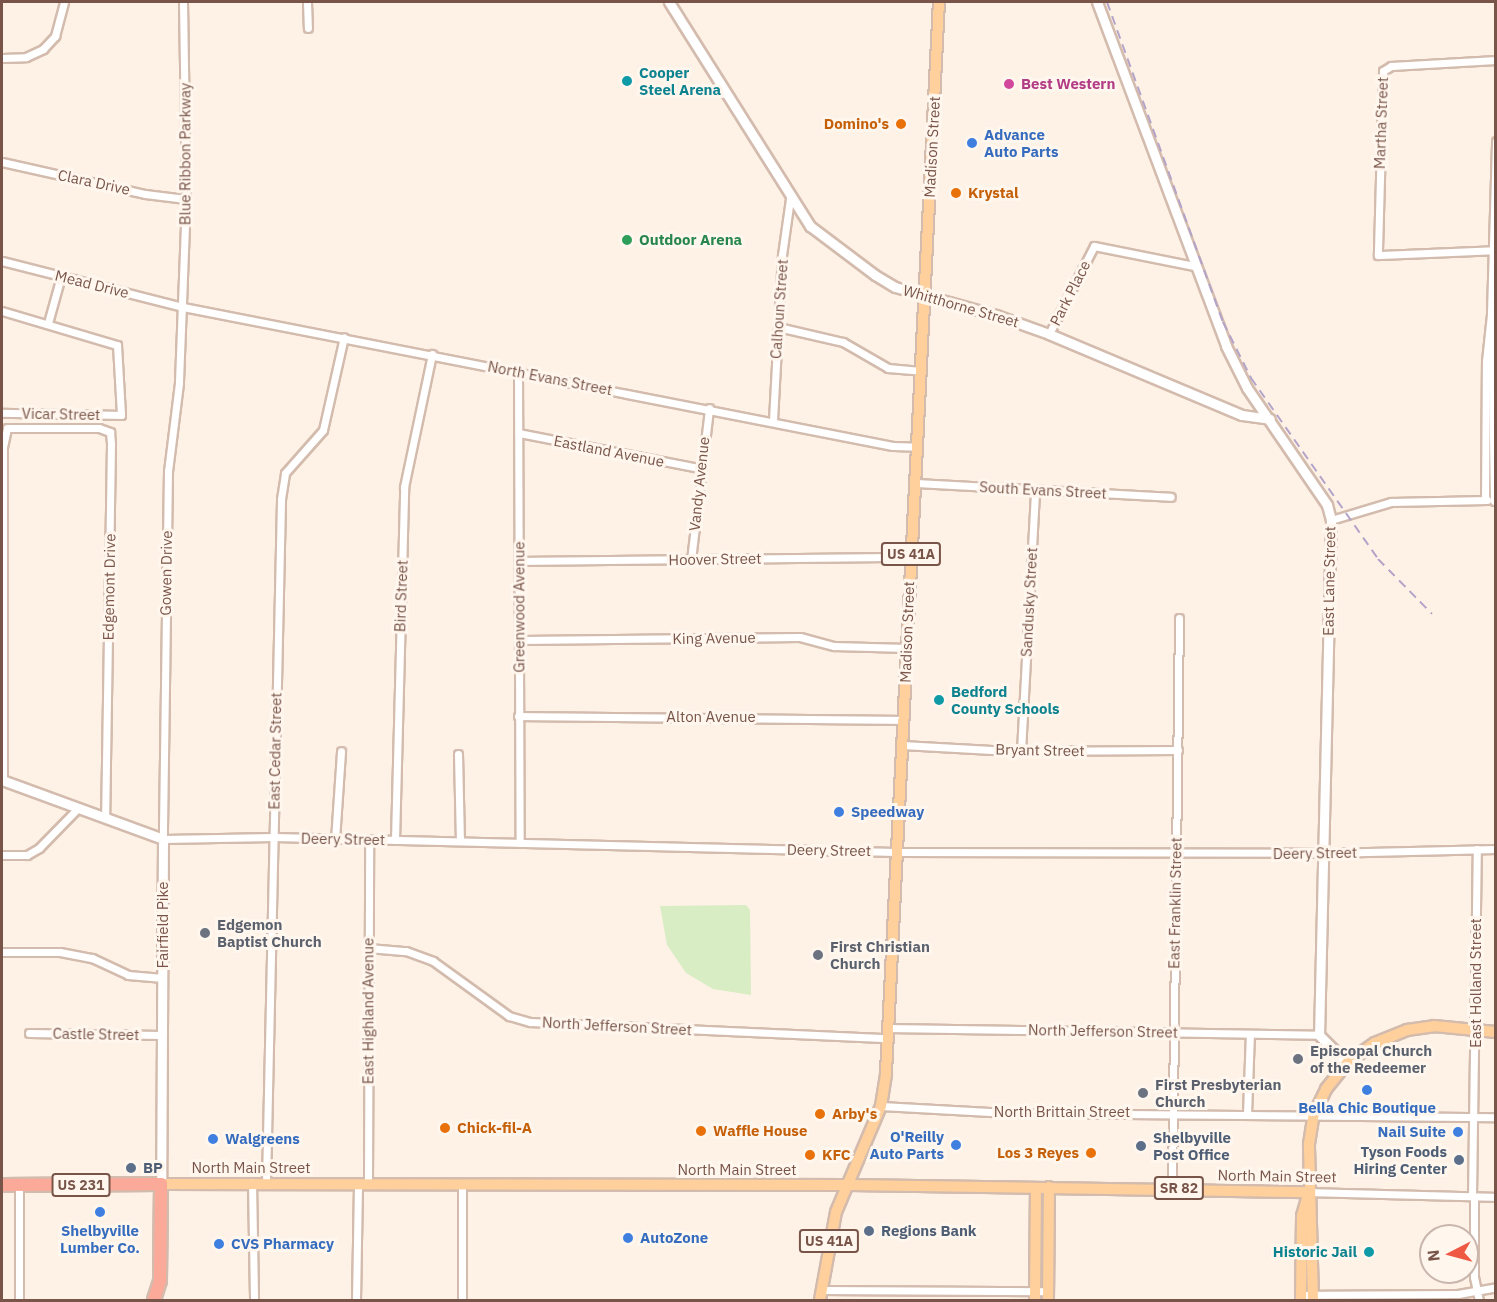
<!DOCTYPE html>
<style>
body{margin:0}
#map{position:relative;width:1497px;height:1302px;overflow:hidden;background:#fef2e6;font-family:"IBM Plex Sans",sans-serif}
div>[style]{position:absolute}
.green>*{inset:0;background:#d8edc3}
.roads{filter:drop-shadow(2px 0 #d3bbad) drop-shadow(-2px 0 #d3bbad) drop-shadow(0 2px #d3bbad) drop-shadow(0 -2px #d3bbad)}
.street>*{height:7px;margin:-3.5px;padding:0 3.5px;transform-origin:3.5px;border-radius:3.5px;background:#fff}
.secondary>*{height:9px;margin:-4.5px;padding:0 4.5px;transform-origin:4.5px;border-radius:4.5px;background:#fff}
.primary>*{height:10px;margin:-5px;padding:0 5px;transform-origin:5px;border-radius:5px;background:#ffd09c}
.highway>*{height:12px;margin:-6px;padding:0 6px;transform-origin:6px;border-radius:6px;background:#fba999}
.rail>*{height:2px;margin-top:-1px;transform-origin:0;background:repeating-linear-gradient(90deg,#b4a3c9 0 9px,transparent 0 15px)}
.dots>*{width:16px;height:16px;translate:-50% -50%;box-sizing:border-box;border:3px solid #fff6ee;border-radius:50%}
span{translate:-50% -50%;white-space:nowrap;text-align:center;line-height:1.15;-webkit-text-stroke:6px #fff6ee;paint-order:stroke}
.shield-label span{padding:2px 4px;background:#fff6ee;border:2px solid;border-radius:4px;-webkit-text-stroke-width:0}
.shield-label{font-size:14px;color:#795549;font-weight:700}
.culture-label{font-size:15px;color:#0d838f;font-weight:700}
.left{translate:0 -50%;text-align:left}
.right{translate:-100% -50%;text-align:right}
.hotel-label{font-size:15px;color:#b23c85;font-weight:700}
.street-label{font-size:15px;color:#795549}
.food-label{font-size:15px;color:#c56008;font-weight:700}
.shop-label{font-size:15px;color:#366cbe;font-weight:700}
.leisure-label{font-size:15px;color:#27864d;font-weight:700}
.worship-label{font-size:15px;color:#5b616d;font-weight:700}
.service-label{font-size:15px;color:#4e5e75;font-weight:700}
.frame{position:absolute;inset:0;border:3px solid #795549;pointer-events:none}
.north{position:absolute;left:1419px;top:1224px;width:60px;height:60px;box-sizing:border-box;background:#fff6ee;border:2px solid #c9b6ac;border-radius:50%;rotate:264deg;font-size:16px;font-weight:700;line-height:24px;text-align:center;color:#795549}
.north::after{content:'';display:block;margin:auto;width:21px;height:27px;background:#ef5944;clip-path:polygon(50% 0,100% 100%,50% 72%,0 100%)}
</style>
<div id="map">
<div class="green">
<div style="clip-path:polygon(746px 905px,750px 910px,751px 995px,713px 989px,686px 973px,667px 945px,660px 906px)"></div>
</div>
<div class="roads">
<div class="street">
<div style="left:183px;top:2px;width:197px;rotate:89.1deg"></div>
<div style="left:186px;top:199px;width:184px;rotate:92.2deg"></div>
<div style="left:179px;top:383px;width:89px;rotate:97.1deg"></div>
<div style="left:168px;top:471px;width:368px;rotate:90.8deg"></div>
<div style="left:163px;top:839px;width:111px;rotate:-1deg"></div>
<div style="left:274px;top:837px;width:622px;rotate:1.38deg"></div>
<div style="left:896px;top:852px;width:429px;rotate:0.1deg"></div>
<div style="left:1325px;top:853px;width:171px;rotate:-1.3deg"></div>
<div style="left:307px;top:2px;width:26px;rotate:88deg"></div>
<div style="left:2px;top:58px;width:24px;rotate:-2deg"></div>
<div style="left:26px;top:57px;width:19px;rotate:-25deg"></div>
<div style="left:43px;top:49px;width:18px;rotate:-47deg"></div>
<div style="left:55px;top:36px;width:35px;rotate:-75deg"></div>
<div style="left:1496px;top:60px;width:105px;rotate:176.7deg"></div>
<div style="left:1391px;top:66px;width:9px;rotate:148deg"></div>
<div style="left:1383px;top:71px;width:184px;rotate:91.6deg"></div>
<div style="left:1378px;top:255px;width:118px;rotate:-2.4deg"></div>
<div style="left:2px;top:162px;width:147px;rotate:12.6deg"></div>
<div style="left:145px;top:194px;width:41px;rotate:7deg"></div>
<div style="left:2px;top:261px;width:187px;rotate:14.3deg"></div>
<div style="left:183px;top:307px;width:723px;rotate:11.08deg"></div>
<div style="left:893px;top:446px;width:25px;rotate:2deg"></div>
<div style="left:2px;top:311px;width:120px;rotate:16.5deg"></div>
<div style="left:117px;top:345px;width:70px;rotate:86.7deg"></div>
<div style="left:121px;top:415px;width:119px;rotate:-179deg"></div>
<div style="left:48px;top:323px;width:49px;rotate:-74.5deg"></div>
<div style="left:778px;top:327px;width:67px;rotate:13deg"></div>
<div style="left:843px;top:342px;width:52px;rotate:30deg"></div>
<div style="left:888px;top:368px;width:33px;rotate:5deg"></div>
<div style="left:1049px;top:334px;width:99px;rotate:-62.9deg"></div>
<div style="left:1094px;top:246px;width:102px;rotate:11.3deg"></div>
<div style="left:518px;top:372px;width:471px;rotate:89.8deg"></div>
<div style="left:773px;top:420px;width:165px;rotate:-86.9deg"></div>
<div style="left:782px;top:255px;width:57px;rotate:-81.9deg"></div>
<div style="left:519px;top:433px;width:183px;rotate:11deg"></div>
<div style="left:915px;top:483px;width:256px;rotate:3.1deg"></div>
<div style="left:1485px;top:500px;width:139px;rotate:-89.6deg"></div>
<div style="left:1486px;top:361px;width:47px;rotate:-83.9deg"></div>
<div style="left:1494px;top:501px;width:189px;rotate:-90.9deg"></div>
<div style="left:1491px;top:312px;width:171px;rotate:-88.3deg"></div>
<div style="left:1331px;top:520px;width:63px;rotate:-16.7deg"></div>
<div style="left:1391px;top:502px;width:96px;rotate:-1.2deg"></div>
<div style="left:691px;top:560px;width:153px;rotate:-83.2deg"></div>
<div style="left:519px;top:561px;width:392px;rotate:-0.6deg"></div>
<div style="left:521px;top:640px;width:279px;rotate:-0.6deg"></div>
<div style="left:800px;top:637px;width:35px;rotate:15deg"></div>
<div style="left:834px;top:646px;width:73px;rotate:1.6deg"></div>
<div style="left:518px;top:716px;width:386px;rotate:0.6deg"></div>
<div style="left:902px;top:745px;width:108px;rotate:3.2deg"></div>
<div style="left:1010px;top:751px;width:168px;rotate:-0.3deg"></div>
<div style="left:1021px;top:751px;width:262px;rotate:-86.9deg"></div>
<div style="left:458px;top:754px;width:87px;rotate:88.7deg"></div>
<div style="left:3px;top:781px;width:334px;rotate:-90deg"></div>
<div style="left:3px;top:447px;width:19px;rotate:-78deg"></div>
<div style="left:7px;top:428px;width:92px"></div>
<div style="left:99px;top:428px;width:12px;rotate:20deg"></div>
<div style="left:110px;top:432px;width:12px;rotate:85deg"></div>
<div style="left:111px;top:444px;width:373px;rotate:90.9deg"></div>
<div style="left:335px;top:840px;width:89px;rotate:-86.1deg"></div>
<div style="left:395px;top:840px;width:353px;rotate:-88.5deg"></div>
<div style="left:404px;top:487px;width:136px;rotate:-78.1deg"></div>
<div style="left:2px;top:855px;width:25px"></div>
<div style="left:27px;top:855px;width:14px;rotate:-30deg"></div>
<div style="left:39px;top:848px;width:54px;rotate:-45.7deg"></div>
<div style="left:368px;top:948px;width:38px;rotate:5deg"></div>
<div style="left:406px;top:951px;width:29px;rotate:20deg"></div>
<div style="left:433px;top:961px;width:94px;rotate:35.9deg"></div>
<div style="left:509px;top:1016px;width:22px;rotate:16deg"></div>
<div style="left:530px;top:1022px;width:358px;rotate:2.6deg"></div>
<div style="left:2px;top:952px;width:58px"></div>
<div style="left:60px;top:952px;width:33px;rotate:11deg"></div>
<div style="left:92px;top:958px;width:40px;rotate:25deg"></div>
<div style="left:128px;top:975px;width:35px;rotate:5deg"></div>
<div style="left:887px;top:1028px;width:432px;rotate:0.9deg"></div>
<div style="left:29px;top:1033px;width:133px;rotate:0.9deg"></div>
<div style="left:881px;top:1106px;width:127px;rotate:3.2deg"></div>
<div style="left:1008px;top:1113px;width:488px;rotate:0.5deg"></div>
<div style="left:1247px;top:1114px;width:80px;rotate:-87.9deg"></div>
<div style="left:252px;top:1182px;width:118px;rotate:89deg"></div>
<div style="left:266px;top:1183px;width:684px;rotate:-88.74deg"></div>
<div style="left:281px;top:499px;width:26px;rotate:-81deg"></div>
<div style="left:285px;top:473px;width:57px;rotate:-48.5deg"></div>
<div style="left:323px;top:430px;width:95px;rotate:-77.3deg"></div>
<div style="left:368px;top:1183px;width:343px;rotate:-89.8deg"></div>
<div style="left:1172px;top:1188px;width:570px;rotate:-89.3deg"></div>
<div style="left:1309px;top:1192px;width:187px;rotate:1.5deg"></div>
<div style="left:1472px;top:1196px;width:347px;rotate:-89.2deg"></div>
<div style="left:1474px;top:1197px;width:80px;rotate:90deg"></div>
<div style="left:1474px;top:1277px;width:24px;rotate:78deg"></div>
<div style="left:821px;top:1290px;width:227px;rotate:0.3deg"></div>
<div style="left:1301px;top:1295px;width:157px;rotate:-0.4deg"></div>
<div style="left:1458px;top:1294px;width:39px;rotate:-10deg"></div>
<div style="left:19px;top:1300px;width:115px;rotate:-90deg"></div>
<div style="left:356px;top:1300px;width:117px;rotate:-89deg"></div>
<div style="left:462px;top:1300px;width:115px;rotate:-90deg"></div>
</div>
<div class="secondary">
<div style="left:669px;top:2px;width:265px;rotate:57.8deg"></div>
<div style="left:810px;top:226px;width:81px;rotate:37deg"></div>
<div style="left:875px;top:275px;width:23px;rotate:31deg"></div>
<div style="left:895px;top:287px;width:105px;rotate:15.5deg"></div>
<div style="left:996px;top:315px;width:56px;rotate:19.7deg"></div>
<div style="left:1049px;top:334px;width:209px;rotate:22.8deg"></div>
<div style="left:1242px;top:415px;width:28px;rotate:8deg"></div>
<div style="left:1097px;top:2px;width:367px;rotate:69.4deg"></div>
<div style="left:1226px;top:346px;width:47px;rotate:63.4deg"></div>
<div style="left:1247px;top:388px;width:142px;rotate:55.6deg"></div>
<div style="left:1327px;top:505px;width:16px;rotate:75deg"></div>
<div style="left:1331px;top:520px;width:515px;rotate:91.33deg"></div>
<div style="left:1319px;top:1035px;width:40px;rotate:45deg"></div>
<div style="left:2px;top:780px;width:171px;rotate:20.1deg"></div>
<div style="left:163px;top:839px;width:345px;rotate:90.3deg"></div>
</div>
<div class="primary">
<div style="left:161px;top:1184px;width:689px;rotate:0.08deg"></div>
<div style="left:850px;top:1185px;width:459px;rotate:0.9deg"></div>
<div style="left:820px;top:1300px;width:89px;rotate:-79.7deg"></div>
<div style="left:836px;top:1212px;width:115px;rotate:-67deg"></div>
<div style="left:881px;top:1106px;width:33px;rotate:-81deg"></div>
<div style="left:886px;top:1073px;width:1072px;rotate:-87.17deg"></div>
<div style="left:1035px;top:1300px;width:112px;rotate:-89.5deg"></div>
<div style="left:1048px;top:1300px;width:113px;rotate:-89.5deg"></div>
<div style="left:1301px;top:1300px;width:84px;rotate:-89.3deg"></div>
<div style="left:1302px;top:1216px;width:22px;rotate:-74deg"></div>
<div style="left:1313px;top:1300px;width:156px;rotate:-91.5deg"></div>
<div style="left:1309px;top:1144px;width:30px;rotate:-81deg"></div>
<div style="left:1314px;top:1114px;width:28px;rotate:-64deg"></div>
<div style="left:1326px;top:1089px;width:33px;rotate:-51deg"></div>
<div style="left:1347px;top:1063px;width:34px;rotate:-36deg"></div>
<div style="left:1375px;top:1043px;width:35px;rotate:-22deg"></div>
<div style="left:1407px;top:1030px;width:27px;rotate:-8deg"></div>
<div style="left:1434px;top:1026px;width:62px;rotate:5.5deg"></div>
</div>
<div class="highway">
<div style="left:2px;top:1185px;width:159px;rotate:-0.4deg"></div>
<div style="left:161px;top:1184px;width:97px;rotate:90.6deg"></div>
<div style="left:160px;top:1281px;width:20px;rotate:108deg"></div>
</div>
</div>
<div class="rail">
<div style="left:1107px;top:2px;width:340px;rotate:70.1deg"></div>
<div style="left:1223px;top:322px;width:63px;rotate:63.4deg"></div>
<div style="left:1251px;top:378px;width:221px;rotate:54.9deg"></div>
<div style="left:1378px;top:559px;width:77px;rotate:45.5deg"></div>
</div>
<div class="dots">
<div style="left:627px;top:81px;background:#0f9aa8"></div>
<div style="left:1009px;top:84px;background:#d1479c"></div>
<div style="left:901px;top:124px;background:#e8710a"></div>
<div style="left:972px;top:143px;background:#3f7fe0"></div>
<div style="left:956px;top:193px;background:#e8710a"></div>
<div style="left:627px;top:240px;background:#2e9e5b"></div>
<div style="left:939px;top:700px;background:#0f9aa8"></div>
<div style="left:839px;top:812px;background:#3f7fe0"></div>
<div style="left:205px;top:933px;background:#6b7280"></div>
<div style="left:818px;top:955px;background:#6b7280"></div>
<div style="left:1298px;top:1059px;background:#6b7280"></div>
<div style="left:1367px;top:1090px;background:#3f7fe0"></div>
<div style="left:1143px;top:1093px;background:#6b7280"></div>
<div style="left:820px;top:1114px;background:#e8710a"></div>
<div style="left:445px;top:1128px;background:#e8710a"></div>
<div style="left:701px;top:1131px;background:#e8710a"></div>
<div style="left:1458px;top:1132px;background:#3f7fe0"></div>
<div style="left:213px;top:1139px;background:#3f7fe0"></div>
<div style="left:956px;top:1145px;background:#3f7fe0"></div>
<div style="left:1141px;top:1146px;background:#5c6f8a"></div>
<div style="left:1091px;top:1153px;background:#e8710a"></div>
<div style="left:810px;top:1155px;background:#e8710a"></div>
<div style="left:1459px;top:1160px;background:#5c6f8a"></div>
<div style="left:131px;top:1168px;background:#5c6f8a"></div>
<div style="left:100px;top:1212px;background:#3f7fe0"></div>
<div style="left:869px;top:1231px;background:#5c6f8a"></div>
<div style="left:628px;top:1238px;background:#3f7fe0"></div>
<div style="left:219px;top:1244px;background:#3f7fe0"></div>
<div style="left:1369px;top:1252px;background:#0f9aa8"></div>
</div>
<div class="shield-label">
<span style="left:911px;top:554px">US 41A</span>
<span style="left:81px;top:1185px">US 231</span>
<span style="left:1179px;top:1188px">SR 82</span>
<span style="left:829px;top:1241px">US 41A</span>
</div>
<div class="culture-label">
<span class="left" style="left:639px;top:81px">Cooper<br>Steel Arena</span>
<span class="left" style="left:951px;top:700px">Bedford<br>County Schools</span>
<span class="right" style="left:1357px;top:1252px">Historic Jail</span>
</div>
<div class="hotel-label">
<span class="left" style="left:1021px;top:84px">Best Western</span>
</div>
<div class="street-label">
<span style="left:1381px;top:123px;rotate:-88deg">Martha Street</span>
<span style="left:932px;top:147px;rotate:-87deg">Madison Street</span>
<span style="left:185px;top:154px;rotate:-90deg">Blue Ribbon Parkway</span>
<span style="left:94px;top:182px;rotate:12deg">Clara Drive</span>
<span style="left:92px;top:284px;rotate:14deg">Mead Drive</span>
<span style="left:1070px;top:293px;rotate:-63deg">Park Place</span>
<span style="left:961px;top:306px;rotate:16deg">Whitthorne Street</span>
<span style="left:779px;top:309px;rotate:-86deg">Calhoun Street</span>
<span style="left:550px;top:378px;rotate:11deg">North Evans Street</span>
<span style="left:61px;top:414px;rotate:1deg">Vicar Street</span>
<span style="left:609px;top:451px;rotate:11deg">Eastland Avenue</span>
<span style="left:699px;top:484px;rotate:-84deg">Vandy Avenue</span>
<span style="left:1043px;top:490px;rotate:3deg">South Evans Street</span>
<span style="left:715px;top:559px;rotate:-1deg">Hoover Street</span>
<span style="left:166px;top:573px;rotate:-89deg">Gowen Drive</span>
<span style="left:1329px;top:581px;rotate:-89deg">East Lane Street</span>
<span style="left:109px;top:587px;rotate:-89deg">Edgemont Drive</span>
<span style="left:401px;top:596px;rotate:-88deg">Bird Street</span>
<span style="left:1029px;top:602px;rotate:-87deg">Sandusky Street</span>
<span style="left:519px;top:607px;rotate:-90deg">Greenwood Avenue</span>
<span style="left:907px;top:632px;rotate:-88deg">Madison Street</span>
<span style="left:714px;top:638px;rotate:-1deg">King Avenue</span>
<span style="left:711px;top:717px">Alton Avenue</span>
<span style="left:1040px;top:750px;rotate:1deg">Bryant Street</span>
<span style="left:275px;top:751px;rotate:-89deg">East Cedar Street</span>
<span style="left:343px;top:839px;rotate:1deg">Deery Street</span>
<span style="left:829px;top:850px;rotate:1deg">Deery Street</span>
<span style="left:1315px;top:853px;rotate:-1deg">Deery Street</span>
<span style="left:1175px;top:903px;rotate:-89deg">East Franklin Street</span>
<span style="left:163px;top:925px;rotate:-90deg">Fairfield Pike</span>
<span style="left:1476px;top:983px;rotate:-90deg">East Holland Street</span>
<span style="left:368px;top:1011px;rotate:-90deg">East Highland Avenue</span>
<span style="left:617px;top:1026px;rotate:3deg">North Jefferson Street</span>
<span style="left:1103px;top:1031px;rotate:1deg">North Jefferson Street</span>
<span style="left:96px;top:1034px;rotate:1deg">Castle Street</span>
<span style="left:1062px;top:1112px">North Brittain Street</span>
<span style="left:251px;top:1168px">North Main Street</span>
<span style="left:737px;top:1170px">North Main Street</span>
<span style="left:1277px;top:1176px;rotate:1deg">North Main Street</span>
</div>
<div class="food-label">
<span class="right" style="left:889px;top:124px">Domino's</span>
<span class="left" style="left:968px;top:193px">Krystal</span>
<span class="left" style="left:832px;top:1114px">Arby's</span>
<span class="left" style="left:457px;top:1128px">Chick-fil-A</span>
<span class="left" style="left:713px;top:1131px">Waffle House</span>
<span class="right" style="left:1079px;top:1153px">Los 3 Reyes</span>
<span class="left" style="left:822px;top:1155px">KFC</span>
</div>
<div class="shop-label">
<span class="left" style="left:984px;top:143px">Advance<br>Auto Parts</span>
<span class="left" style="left:851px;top:812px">Speedway</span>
<span style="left:1367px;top:1108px">Bella Chic Boutique</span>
<span class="right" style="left:1446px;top:1132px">Nail Suite</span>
<span class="right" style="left:944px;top:1145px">O'Reilly<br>Auto Parts</span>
<span class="left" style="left:225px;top:1139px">Walgreens</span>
<span style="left:100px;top:1239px">Shelbyville<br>Lumber Co.</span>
<span class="left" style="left:640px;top:1238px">AutoZone</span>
<span class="left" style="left:231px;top:1244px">CVS Pharmacy</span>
</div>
<div class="leisure-label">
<span class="left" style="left:639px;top:240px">Outdoor Arena</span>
</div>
<div class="worship-label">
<span class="left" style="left:217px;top:933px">Edgemon<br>Baptist Church</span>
<span class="left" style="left:830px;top:955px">First Christian<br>Church</span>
<span class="left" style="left:1310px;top:1059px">Episcopal Church<br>of the Redeemer</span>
<span class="left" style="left:1155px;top:1093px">First Presbyterian<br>Church</span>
</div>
<div class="service-label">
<span class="left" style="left:1153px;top:1146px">Shelbyville<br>Post Office</span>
<span class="right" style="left:1447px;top:1160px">Tyson Foods<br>Hiring Center</span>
<span class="left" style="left:143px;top:1168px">BP</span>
<span class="left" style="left:881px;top:1231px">Regions Bank</span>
</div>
<div class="frame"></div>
<div class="north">N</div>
</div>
